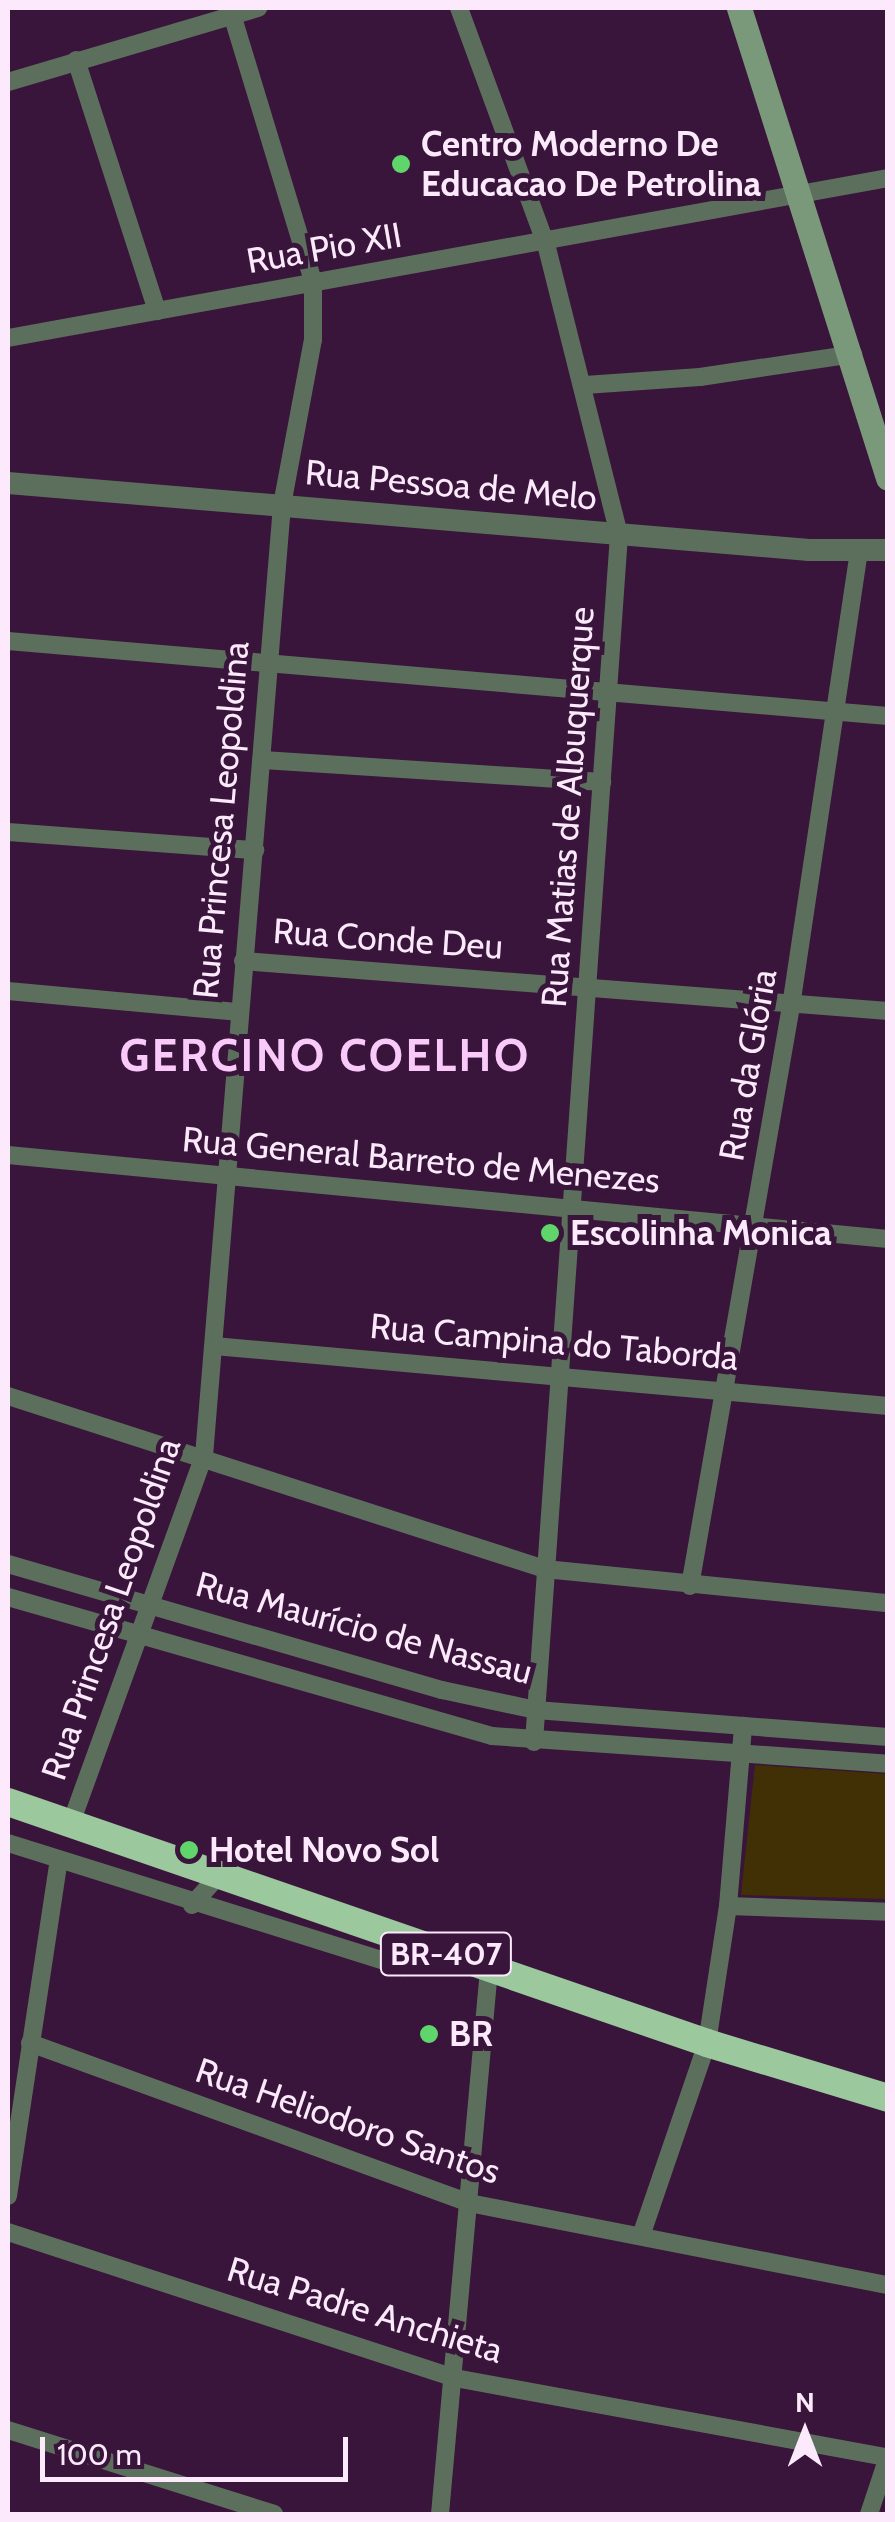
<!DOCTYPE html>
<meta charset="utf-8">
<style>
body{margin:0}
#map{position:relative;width:895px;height:2522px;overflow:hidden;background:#39143b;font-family:Cabin,sans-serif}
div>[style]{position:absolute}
.green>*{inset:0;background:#413006}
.minor>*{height:18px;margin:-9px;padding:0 9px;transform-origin:9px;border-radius:9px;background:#5c6f5c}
.tertiary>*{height:22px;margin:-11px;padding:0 11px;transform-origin:11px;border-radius:11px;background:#5c6f5c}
.secondary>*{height:25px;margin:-12.5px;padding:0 12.5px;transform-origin:12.5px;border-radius:12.5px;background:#7a997b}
.trunk>*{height:28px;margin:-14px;padding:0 14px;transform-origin:14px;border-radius:14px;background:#9bc89c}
.dots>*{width:28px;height:28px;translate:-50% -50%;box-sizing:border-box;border:5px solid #39143b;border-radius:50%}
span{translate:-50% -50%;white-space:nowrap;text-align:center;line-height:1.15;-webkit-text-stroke:10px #39143b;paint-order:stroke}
.shield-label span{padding:2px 8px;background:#39143b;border:2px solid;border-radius:8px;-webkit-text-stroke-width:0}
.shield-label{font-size:32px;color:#fce9fc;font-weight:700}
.poi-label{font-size:35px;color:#fce9fc;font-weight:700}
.left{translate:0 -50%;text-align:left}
.street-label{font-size:35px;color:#fce9fc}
.district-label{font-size:45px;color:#f8c9f9;font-weight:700;letter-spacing:2.5px}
.frame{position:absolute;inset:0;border:10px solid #fce9fc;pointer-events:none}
.north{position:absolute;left:755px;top:2382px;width:100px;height:100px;-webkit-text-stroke:8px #39143b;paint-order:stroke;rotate:0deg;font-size:28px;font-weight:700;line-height:40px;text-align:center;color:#fce9fc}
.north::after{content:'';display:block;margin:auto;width:35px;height:45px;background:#fce9fc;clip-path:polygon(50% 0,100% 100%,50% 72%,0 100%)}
.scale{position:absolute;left:40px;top:2437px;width:308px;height:45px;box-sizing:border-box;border:5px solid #fce9fc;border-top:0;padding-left:12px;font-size:30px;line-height:35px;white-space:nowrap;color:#fce9fc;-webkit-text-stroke:8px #39143b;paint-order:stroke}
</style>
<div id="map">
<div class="green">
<div style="clip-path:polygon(755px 1765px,887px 1774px,887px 1899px,741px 1895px)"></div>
</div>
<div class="minor">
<div style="left:459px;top:8px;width:252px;rotate:69.8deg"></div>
<div style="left:546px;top:244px;width:300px;rotate:75.9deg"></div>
<div style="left:619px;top:535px;width:1210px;rotate:94.03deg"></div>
<div style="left:76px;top:60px;width:264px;rotate:72.1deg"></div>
<div style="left:8px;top:82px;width:261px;rotate:-16.5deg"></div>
<div style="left:8px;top:338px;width:894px;rotate:-10.3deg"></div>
<div style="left:585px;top:385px;width:115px;rotate:-4deg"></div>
<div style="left:700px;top:377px;width:155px;rotate:-8.5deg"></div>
<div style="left:8px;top:641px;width:883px;rotate:4.87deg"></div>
<div style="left:263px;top:760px;width:340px;rotate:3.7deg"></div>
<div style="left:8px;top:832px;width:248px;rotate:4.2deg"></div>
<div style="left:243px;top:961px;width:647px;rotate:4.43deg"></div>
<div style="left:8px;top:991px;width:230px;rotate:5.2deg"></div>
<div style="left:8px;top:1155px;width:884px;rotate:5.45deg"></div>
<div style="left:214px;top:1346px;width:677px;rotate:5.09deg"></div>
<div style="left:8px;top:1396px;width:564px;rotate:17.86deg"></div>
<div style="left:545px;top:1569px;width:345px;rotate:5.7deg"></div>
<div style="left:8px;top:1564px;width:452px;rotate:16.2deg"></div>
<div style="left:442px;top:1690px;width:96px;rotate:12deg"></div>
<div style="left:536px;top:1710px;width:353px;rotate:4.4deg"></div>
<div style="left:690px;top:1586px;width:589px;rotate:-80.12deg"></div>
<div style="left:791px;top:1006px;width:459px;rotate:-81.5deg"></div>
<div style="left:8px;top:1597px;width:504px;rotate:16.02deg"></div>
<div style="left:492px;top:1736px;width:397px;rotate:4deg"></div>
<div style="left:71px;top:1823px;width:390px;rotate:-70.1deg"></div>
<div style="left:204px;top:1456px;width:954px;rotate:-85.31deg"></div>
<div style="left:282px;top:505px;width:168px;rotate:-79.4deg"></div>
<div style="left:313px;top:340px;width:59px;rotate:-90deg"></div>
<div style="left:313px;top:281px;width:285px;rotate:-106.9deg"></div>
<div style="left:8px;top:1843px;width:415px;rotate:17.4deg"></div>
<div style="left:404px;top:1967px;width:64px;rotate:-1.8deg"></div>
<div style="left:192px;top:1905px;width:39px;rotate:-48deg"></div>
<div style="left:728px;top:1906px;width:160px;rotate:2.1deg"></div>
<div style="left:30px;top:2043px;width:467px;rotate:20deg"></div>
<div style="left:469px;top:2203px;width:427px;rotate:11.1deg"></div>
<div style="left:8px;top:2196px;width:340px;rotate:-81.4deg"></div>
<div style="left:8px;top:2232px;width:470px;rotate:18.1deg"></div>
<div style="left:455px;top:2378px;width:439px;rotate:10.4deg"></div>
<div style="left:642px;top:2233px;width:201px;rotate:-71.1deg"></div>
<div style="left:707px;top:2043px;width:139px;rotate:-81.3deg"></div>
<div style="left:728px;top:1906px;width:181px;rotate:-85.2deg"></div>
<div style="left:8px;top:2430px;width:279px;rotate:17.5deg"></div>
<div style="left:440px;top:2514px;width:547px;rotate:-84.86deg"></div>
<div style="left:869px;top:2514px;width:60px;rotate:-71.6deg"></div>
</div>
<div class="tertiary">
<div style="left:8px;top:483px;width:804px;rotate:4.78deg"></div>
<div style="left:809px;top:550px;width:79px"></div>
</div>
<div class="secondary">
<div style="left:739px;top:8px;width:493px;rotate:72.4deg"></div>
</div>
<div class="trunk">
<div style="left:8px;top:1802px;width:739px;rotate:19.02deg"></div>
<div style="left:707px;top:2043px;width:189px;rotate:16.9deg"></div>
</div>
<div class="dots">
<div style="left:401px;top:164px;background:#5fd56b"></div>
<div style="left:550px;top:1233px;background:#5fd56b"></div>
<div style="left:189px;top:1850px;background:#5fd56b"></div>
<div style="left:429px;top:2034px;background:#5fd56b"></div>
</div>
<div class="shield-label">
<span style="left:446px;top:1954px">BR-407</span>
</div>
<div class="poi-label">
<span class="left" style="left:421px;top:164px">Centro Moderno De<br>Educacao De Petrolina</span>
<span class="left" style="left:570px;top:1233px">Escolinha Monica</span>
<span class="left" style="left:209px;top:1850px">Hotel Novo Sol</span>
<span class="left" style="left:449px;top:2034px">BR</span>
</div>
<div class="street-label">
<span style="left:324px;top:248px;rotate:-10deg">Rua Pio XII</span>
<span style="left:451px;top:485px;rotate:5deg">Rua Pessoa de Melo</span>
<span style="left:568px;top:807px;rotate:-86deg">Rua Matias de Albuquerque</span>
<span style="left:221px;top:820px;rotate:-85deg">Rua Princesa Leopoldina</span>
<span style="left:388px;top:939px;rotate:4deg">Rua Conde Deu</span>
<span style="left:748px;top:1065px;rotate:-80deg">Rua da Glória</span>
<span style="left:421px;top:1160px;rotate:5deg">Rua General Barreto de Menezes</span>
<span style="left:554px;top:1342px;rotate:5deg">Rua Campina do Taborda</span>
<span style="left:111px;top:1609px;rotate:-71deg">Rua Princesa Leopoldina</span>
<span style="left:364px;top:1628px;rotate:15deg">Rua Maurício de Nassau</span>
<span style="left:348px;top:2121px;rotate:19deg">Rua Heliodoro Santos</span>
<span style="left:365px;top:2310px;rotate:17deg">Rua Padre Anchieta</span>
</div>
<div class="district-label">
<span style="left:325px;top:1056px">GERCINO COELHO</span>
</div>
<div class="frame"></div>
<div class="north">N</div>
<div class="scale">100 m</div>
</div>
